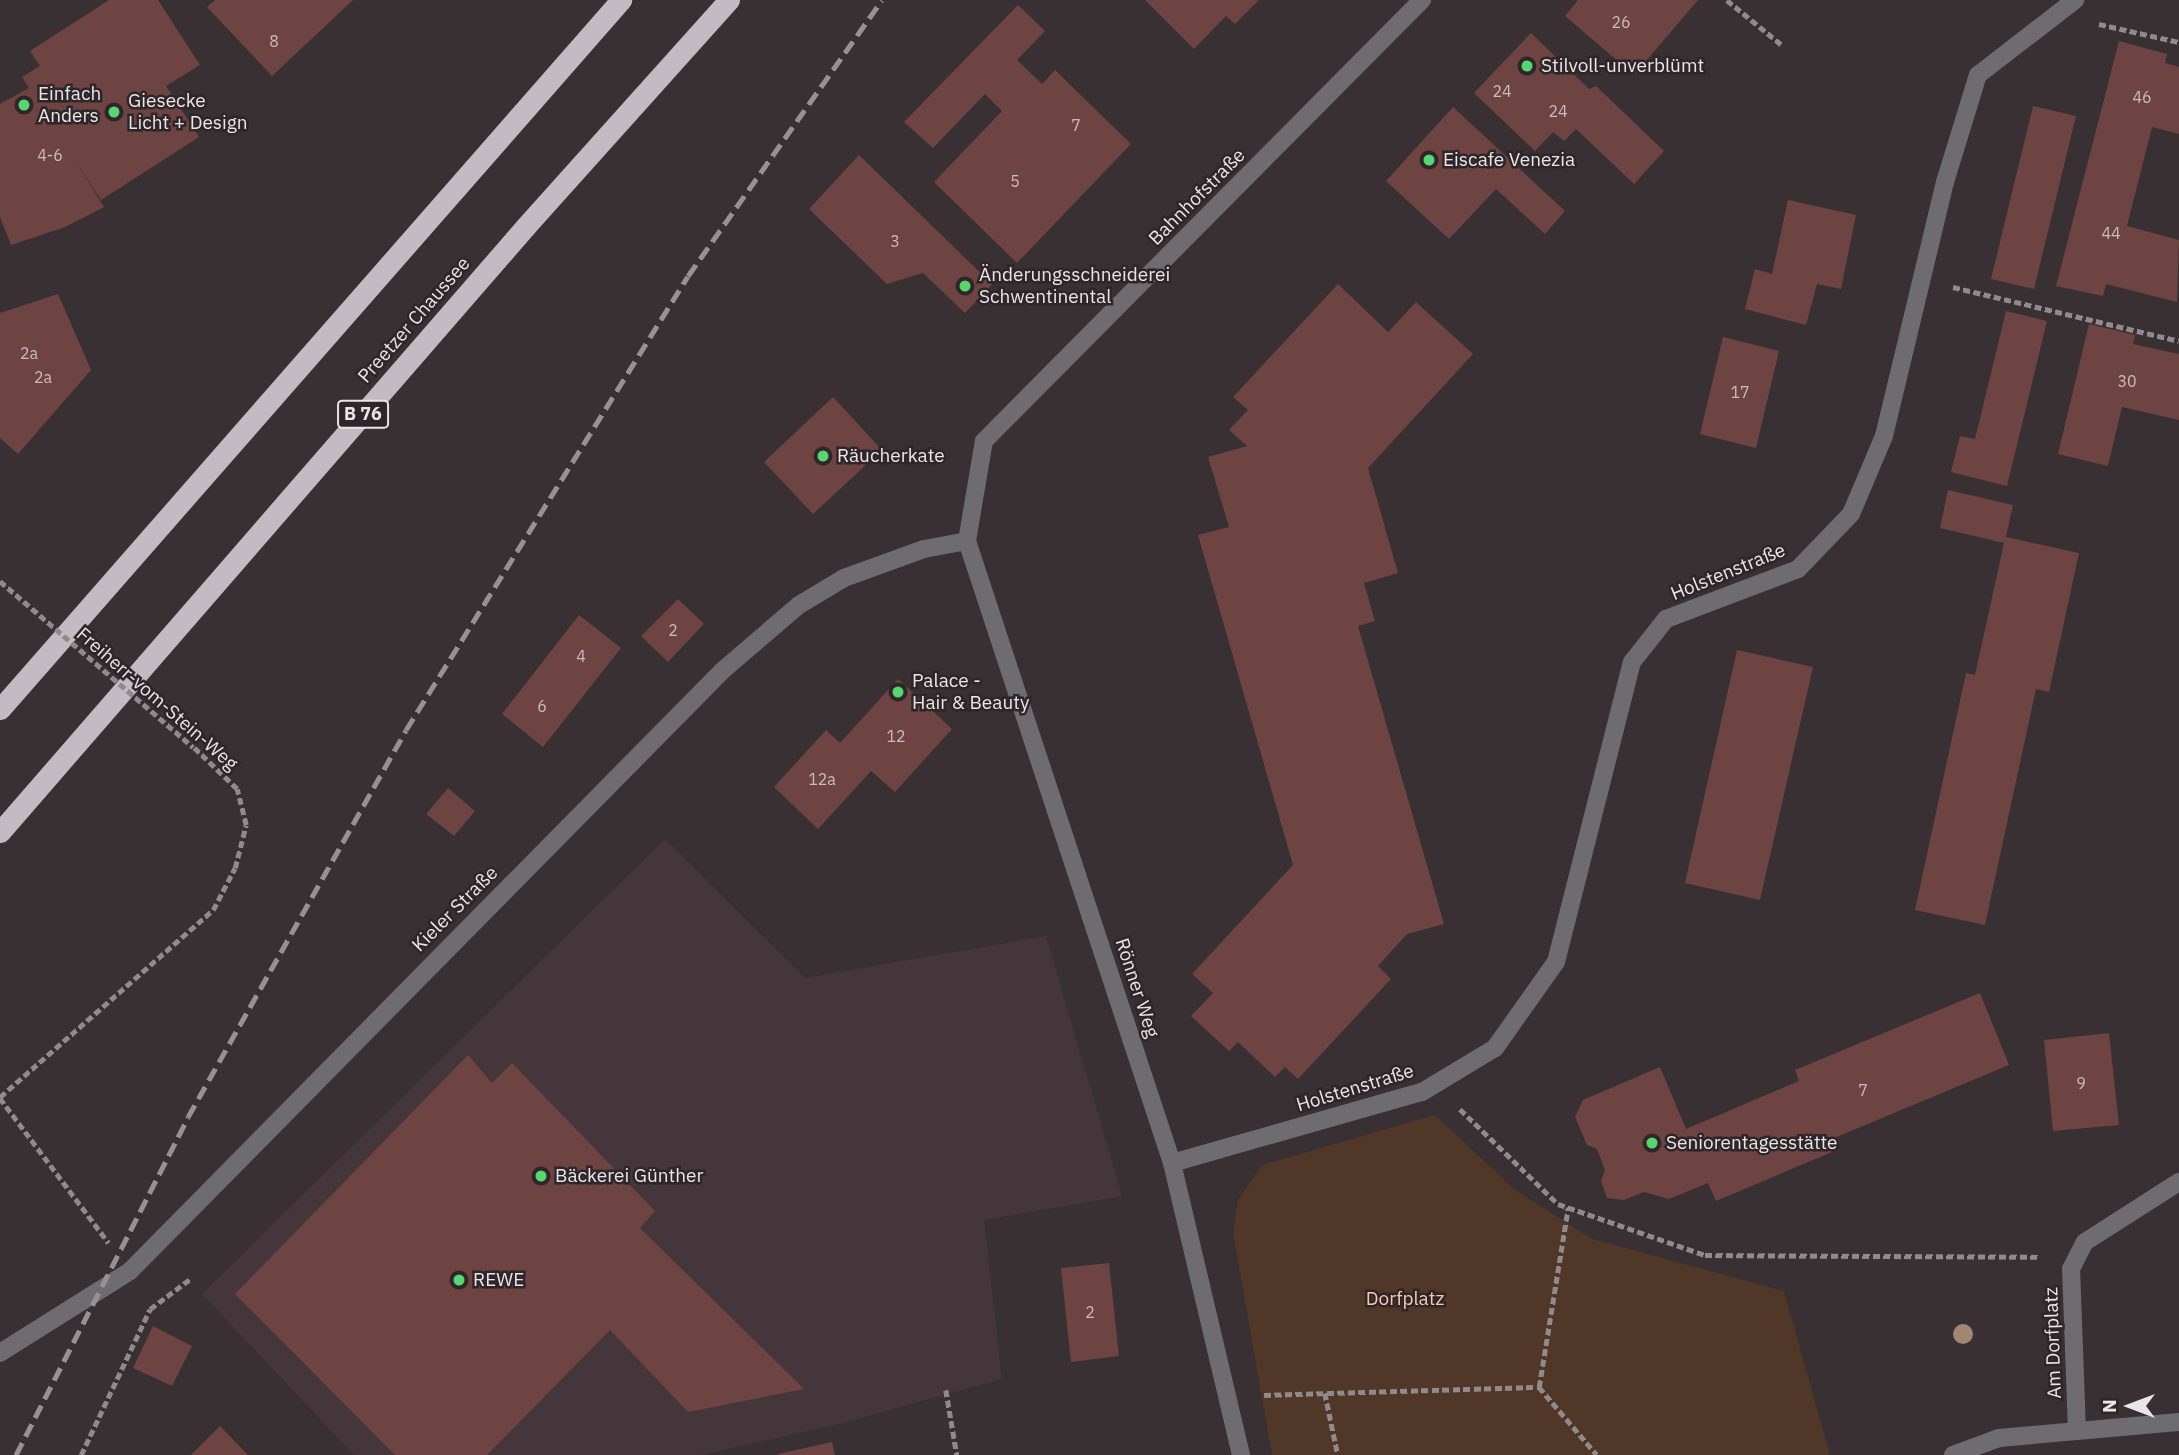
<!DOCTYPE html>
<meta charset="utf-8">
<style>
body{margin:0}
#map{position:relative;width:2179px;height:1455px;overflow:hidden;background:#383033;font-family:"IBM Plex Sans",sans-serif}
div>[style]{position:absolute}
.built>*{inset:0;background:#45363c}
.green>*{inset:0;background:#503727}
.building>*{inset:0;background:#6d4442}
.path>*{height:4.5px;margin-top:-2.25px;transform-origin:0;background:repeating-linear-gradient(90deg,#908a8c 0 7px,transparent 0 10.5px)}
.minor>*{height:18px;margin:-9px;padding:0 9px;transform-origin:9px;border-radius:9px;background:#6f6c6f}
.highway>*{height:21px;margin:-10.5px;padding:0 10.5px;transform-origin:10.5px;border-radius:10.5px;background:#c2bbc3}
.rail>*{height:5px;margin-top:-2.5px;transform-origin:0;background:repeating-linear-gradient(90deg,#989194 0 14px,transparent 0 21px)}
.path-bridge>*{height:4.5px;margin-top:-2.25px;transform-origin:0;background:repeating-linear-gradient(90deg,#908a8c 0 7px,transparent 0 10.5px)}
.trees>*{width:20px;height:20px;margin:-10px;border-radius:50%;background:#a38574}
.dots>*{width:19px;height:19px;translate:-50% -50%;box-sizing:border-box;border:4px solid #2e2629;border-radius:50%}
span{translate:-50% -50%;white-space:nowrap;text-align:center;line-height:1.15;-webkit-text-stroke:5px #2e2629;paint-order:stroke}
.number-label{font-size:16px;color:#cbbdbe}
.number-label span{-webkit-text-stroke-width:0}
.shield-label span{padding:2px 5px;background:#2e2629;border:2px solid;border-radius:5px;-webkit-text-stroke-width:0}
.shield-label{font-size:18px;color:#eae5e7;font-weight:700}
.poi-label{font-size:19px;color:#eae5e7}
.left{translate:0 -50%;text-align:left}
.street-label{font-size:19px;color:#eae5e7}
.park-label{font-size:19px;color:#fbcaaa}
.north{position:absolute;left:2095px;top:1371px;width:70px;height:70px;-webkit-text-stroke:5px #2e2629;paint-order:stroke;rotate:270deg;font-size:19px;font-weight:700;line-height:28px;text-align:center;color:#eae5e7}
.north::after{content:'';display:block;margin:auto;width:24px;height:32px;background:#eae5e7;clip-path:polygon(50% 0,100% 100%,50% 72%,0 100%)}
</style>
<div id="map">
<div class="built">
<div style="clip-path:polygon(665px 839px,805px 978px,1046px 936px,1122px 1196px,984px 1220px,1002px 1379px,835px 1425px,700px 1455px,354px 1455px,202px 1294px)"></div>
</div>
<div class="green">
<div style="clip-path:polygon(1435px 1115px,1514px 1189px,1592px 1239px,1784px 1291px,1830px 1455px,1272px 1455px,1233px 1232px,1238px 1200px,1262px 1165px)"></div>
</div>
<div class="building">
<div style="clip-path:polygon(109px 0,158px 0,200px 65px,166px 86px,199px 137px,101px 200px,75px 160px,104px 207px,65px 227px,11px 245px,0 217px,0 104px,29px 88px,22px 77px,40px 66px,30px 51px)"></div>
<div style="clip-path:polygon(215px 0,353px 0,272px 76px,207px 7px)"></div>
<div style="clip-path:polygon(1145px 0,1259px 0,1235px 24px,1226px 16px,1194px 49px)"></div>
<div style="clip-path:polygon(1578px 0,1698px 0,1634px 75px,1565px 16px)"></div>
<div style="clip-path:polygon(1018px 5px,1045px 31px,1017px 60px,1042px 84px,1055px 70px,1131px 144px,1017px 263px,934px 182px,1002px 111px,985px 94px,933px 148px,904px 122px)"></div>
<div style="clip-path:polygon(1531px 33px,1589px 89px,1596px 86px,1664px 151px,1634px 184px,1576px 129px,1564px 141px,1553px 132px,1535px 151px,1474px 93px)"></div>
<div style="clip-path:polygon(2119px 41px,2167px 54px,2165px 63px,2179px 67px,2179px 134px,2152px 127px,2127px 226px,2179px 240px,2177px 302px,2106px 284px,2103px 296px,2056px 286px)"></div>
<div style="clip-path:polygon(2033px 106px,2076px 116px,2034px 289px,1991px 279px)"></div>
<div style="clip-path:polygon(1453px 107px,1565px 211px,1545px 234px,1496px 189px,1449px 239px,1386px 181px)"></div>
<div style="clip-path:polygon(859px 155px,992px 284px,965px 313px,923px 273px,887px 284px,809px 209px)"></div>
<div style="clip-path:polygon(1788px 200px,1856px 215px,1841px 289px,1817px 284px,1806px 325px,1745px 309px,1755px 269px,1772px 274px)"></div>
<div style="clip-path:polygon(1338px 284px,1388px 332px,1416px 302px,1473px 354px,1368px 468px,1398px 573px,1364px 583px,1375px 621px,1358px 626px,1444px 924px,1407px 934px,1378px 966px,1391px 979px,1298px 1079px,1285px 1067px,1275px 1077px,1238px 1042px,1229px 1051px,1191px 1016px,1213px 993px,1192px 974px,1293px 865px,1198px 535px,1229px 527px,1208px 457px,1247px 446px,1229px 430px,1248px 410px,1233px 397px)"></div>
<div style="clip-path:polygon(58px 294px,91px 370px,18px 454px,0 438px,0 313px)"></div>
<div style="clip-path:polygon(2006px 311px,2047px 321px,2007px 486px,1951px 472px,1960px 436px,1975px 439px)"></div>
<div style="clip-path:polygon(2089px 324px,2135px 335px,2133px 344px,2179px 354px,2179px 420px,2122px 407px,2108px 466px,2058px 454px)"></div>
<div style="clip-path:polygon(1723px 337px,1779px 351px,1756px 448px,1700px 434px)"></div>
<div style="clip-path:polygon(833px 397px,882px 450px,813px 514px,764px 462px)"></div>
<div style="clip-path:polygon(1948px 490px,2013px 505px,2006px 537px,2079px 553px,2049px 692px,2036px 689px,1985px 925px,1915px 910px,1966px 673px,1975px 675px,2004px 543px,1940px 528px)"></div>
<div style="clip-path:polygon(678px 599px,704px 624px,668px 662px,641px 636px)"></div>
<div style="clip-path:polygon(579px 615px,621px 648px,543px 747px,502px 714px)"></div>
<div style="clip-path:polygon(1737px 650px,1813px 667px,1760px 900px,1685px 883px)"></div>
<div style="clip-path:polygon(898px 679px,952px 729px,895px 792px,871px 771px,818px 829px,774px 787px,826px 730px,840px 743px)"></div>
<div style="clip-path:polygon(448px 788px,475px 811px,454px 836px,426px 814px)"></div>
<div style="clip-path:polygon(1980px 993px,2009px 1065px,1827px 1141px,1832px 1152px,1716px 1201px,1708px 1183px,1669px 1199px,1644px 1192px,1624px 1200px,1607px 1198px,1601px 1181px,1605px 1170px,1597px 1149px,1587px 1145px,1575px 1117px,1583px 1100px,1660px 1067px,1686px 1129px,1799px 1081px,1795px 1070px)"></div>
<div style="clip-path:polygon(2109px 1033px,2119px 1125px,2053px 1131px,2044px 1040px)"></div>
<div style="clip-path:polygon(468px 1055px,492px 1083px,512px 1063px,655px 1211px,640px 1228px,804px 1389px,688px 1412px,610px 1330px,487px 1455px,395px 1455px,235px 1294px)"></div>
<div style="clip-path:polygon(1109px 1263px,1119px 1356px,1071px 1362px,1061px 1268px)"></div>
<div style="clip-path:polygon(153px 1326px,192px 1346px,172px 1386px,133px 1368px)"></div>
<div style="clip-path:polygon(220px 1426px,248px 1455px,191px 1455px)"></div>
<div style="clip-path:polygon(832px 1442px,835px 1455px,779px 1455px,778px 1454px)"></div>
</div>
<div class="path">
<div style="left:1727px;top:0;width:71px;rotate:39.3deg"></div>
<div style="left:2099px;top:24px;width:82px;rotate:12.7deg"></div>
<div style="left:1953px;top:287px;width:232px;rotate:13.4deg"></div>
<div style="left:0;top:1097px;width:283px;rotate:-41.3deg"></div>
<div style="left:213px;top:910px;width:47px;rotate:-62.4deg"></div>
<div style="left:235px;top:868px;width:44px;rotate:-75.7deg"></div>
<div style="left:246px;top:825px;width:37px;rotate:-104deg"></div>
<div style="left:237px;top:789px;width:61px;rotate:-136.3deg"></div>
<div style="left:0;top:1098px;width:181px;rotate:53.1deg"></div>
<div style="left:1460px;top:1109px;width:136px;rotate:44.1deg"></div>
<div style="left:1558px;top:1204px;width:156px;rotate:19.1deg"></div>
<div style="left:1705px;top:1255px;width:333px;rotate:0.3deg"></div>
<div style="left:1539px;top:1387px;width:89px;rotate:49.5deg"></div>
<div style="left:946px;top:1390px;width:66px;rotate:80.4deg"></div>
<div style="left:1325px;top:1393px;width:63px;rotate:78.2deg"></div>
<div style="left:1264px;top:1395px;width:275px;rotate:-1.7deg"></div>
<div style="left:1539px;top:1387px;width:182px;rotate:-80.8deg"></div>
<div style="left:81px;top:1455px;width:161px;rotate:-64.7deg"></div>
<div style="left:150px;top:1309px;width:50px;rotate:-36.9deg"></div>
</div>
<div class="minor">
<div style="left:1172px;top:1163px;width:260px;rotate:-15.9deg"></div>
<div style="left:1422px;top:1092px;width:85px;rotate:-31.1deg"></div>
<div style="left:1495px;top:1048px;width:105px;rotate:-54.7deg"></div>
<div style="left:1556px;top:962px;width:309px;rotate:-75.8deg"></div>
<div style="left:1632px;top:662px;width:55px;rotate:-51.7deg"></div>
<div style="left:1666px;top:619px;width:141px;rotate:-20.7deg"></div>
<div style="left:1798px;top:569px;width:76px;rotate:-46.1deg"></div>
<div style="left:1851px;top:514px;width:85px;rotate:-67.1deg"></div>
<div style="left:1884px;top:436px;width:261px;rotate:-76.5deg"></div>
<div style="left:1945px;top:182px;width:112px;rotate:-72.9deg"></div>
<div style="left:1978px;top:75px;width:123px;rotate:-37.7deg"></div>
<div style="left:0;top:1353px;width:154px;rotate:-32.2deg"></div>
<div style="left:130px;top:1271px;width:843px;rotate:-45.38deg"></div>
<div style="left:722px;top:671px;width:101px;rotate:-40.6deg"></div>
<div style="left:799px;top:605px;width:52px;rotate:-31deg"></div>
<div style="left:844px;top:578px;width:85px;rotate:-19.9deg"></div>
<div style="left:924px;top:549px;width:44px;rotate:-10.5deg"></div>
<div style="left:2077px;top:1431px;width:162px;rotate:-92.1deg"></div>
<div style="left:2071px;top:1269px;width:30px;rotate:-63deg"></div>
<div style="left:2085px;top:1242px;width:112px;rotate:-32.6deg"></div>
<div style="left:1241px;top:1455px;width:300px;rotate:-103.3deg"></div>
<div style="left:1172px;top:1163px;width:655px;rotate:-108.24deg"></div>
<div style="left:967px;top:541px;width:101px;rotate:-80.4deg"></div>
<div style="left:984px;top:441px;width:622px;rotate:-45.2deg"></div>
<div style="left:1953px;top:1455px;width:49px;rotate:-20.3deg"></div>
<div style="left:1999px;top:1438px;width:181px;rotate:-5.1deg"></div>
</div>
<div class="highway">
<div style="left:0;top:709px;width:943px;rotate:-48.79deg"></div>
<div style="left:0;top:832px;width:802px;rotate:-49.04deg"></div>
<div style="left:526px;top:226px;width:304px;rotate:-48.1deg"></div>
</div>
<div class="rail">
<div style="left:16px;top:1455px;width:379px;rotate:-63deg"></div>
<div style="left:188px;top:1117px;width:444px;rotate:-60.6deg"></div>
<div style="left:406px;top:730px;width:534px;rotate:-58.15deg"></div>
<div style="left:688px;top:276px;width:337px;rotate:-54.9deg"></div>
</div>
<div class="path-bridge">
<div style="left:0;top:581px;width:255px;rotate:40.7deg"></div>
</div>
<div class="trees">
<div style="left:1963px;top:1334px"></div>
</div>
<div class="dots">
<div style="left:1527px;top:66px;background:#56d671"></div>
<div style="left:24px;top:105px;background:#56d671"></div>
<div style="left:114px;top:112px;background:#56d671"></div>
<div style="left:1429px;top:160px;background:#56d671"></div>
<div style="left:965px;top:286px;background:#56d671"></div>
<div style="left:823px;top:456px;background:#56d671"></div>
<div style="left:898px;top:692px;background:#56d671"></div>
<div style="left:1652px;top:1143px;background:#56d671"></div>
<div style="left:541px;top:1176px;background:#56d671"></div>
<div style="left:459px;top:1280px;background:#56d671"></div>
</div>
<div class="number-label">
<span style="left:1621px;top:22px">26</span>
<span style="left:274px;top:41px">8</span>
<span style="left:1502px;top:91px">24</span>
<span style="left:2142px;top:97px">46</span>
<span style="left:1558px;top:111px">24</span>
<span style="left:1076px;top:125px">7</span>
<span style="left:50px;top:155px">4-6</span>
<span style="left:1015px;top:181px">5</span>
<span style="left:2111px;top:233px">44</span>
<span style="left:895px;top:241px">3</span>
<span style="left:29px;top:353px">2a</span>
<span style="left:43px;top:377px">2a</span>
<span style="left:2127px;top:381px">30</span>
<span style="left:1740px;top:392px">17</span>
<span style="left:673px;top:630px">2</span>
<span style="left:581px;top:656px">4</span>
<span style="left:542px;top:706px">6</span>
<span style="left:896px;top:736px">12</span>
<span style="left:822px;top:779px">12a</span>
<span style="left:2081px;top:1083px">9</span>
<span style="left:1863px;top:1090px">7</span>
<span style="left:1090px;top:1312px">2</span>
</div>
<div class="shield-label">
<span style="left:363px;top:414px">B 76</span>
</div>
<div class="poi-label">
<span class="left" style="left:1541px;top:66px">Stilvoll-unverblümt</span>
<span class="left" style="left:38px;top:105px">Einfach<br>Anders</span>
<span class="left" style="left:128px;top:112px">Giesecke<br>Licht + Design</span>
<span class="left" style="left:1443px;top:160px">Eiscafe Venezia</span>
<span class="left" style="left:979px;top:286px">Änderungsschneiderei<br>Schwentinental</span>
<span class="left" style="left:837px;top:456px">Räucherkate</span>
<span class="left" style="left:912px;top:692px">Palace -<br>Hair &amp; Beauty</span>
<span class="left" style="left:1666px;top:1143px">Seniorentagesstätte</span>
<span class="left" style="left:555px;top:1176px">Bäckerei Günther</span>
<span class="left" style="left:473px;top:1280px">REWE</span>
</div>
<div class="street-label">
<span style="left:1197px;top:197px;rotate:-45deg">Bahnhofstraße</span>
<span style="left:414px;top:320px;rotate:-49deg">Preetzer Chaussee</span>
<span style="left:1728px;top:572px;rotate:-22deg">Holstenstraße</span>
<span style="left:157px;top:699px;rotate:41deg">Freiherr-vom-Stein-Weg</span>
<span style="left:455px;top:909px;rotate:-45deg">Kieler Straße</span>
<span style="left:1137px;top:988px;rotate:72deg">Rönner Weg</span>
<span style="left:1355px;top:1088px;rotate:-17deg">Holstenstraße</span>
<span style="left:2053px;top:1343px;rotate:-92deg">Am Dorfplatz</span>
</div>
<div class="park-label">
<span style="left:1405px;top:1299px">Dorfplatz</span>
</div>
<div class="north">N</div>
</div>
